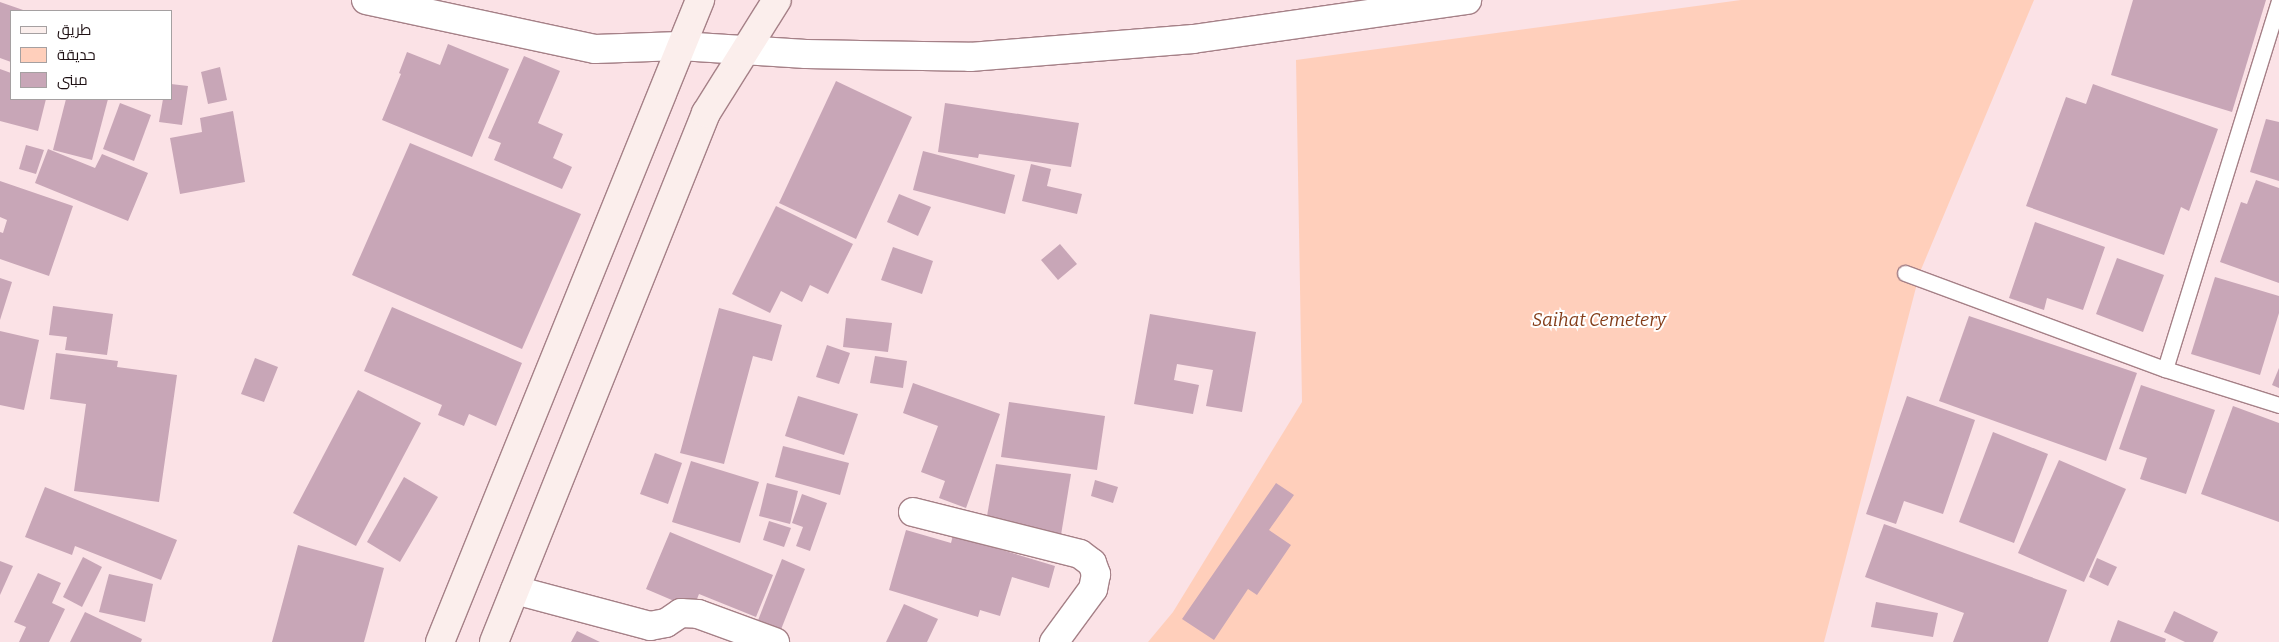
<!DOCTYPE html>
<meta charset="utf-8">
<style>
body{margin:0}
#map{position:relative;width:2279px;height:642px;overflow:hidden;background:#fbe2e6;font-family:Bitter,Cairo,serif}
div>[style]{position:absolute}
.green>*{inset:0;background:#ffcfbb}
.building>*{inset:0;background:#c8a6b7}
.roads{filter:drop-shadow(1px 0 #a58087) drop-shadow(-1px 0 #a58087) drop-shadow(0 1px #a58087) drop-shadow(0 -1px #a58087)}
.service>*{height:15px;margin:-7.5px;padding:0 7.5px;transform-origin:7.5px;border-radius:7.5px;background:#fff}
.minor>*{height:28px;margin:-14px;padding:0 14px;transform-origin:14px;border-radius:14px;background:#fff}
.tertiary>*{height:28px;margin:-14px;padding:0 14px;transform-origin:14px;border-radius:14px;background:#fff}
.secondary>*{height:28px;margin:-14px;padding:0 14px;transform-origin:14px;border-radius:14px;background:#fbeeec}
span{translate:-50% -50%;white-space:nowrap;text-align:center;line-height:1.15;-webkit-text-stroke:4px #fff;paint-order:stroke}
.park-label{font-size:18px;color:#843d19;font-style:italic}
.legend{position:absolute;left:10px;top:10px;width:162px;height:90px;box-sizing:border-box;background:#fff;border:1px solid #a5a0a1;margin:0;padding:6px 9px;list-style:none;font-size:15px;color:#1f1114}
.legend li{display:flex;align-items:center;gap:10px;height:25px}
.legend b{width:25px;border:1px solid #a5a0a1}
</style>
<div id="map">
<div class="green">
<div style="clip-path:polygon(1741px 0,2034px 0,1920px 272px,1824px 642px,1148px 642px,1173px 612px,1302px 402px,1296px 60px)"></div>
</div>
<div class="building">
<div style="clip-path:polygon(2133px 0,2266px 0,2232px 112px,2111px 75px)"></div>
<div style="clip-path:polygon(0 2px,26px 11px,11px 11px,11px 62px,0 58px)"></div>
<div style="clip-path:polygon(448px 44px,509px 69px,472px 157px,382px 120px,401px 74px,399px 73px,407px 52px,440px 65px)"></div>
<div style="clip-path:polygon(524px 56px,560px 71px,538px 123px,563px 134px,553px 158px,572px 167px,562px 189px,494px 160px,501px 143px,488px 138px)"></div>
<div style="clip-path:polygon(220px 67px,227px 100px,208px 104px,201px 72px)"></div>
<div style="clip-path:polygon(0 69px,11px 73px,11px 99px,46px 99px,38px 131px,0 121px)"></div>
<div style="clip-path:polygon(836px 81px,912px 117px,856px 239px,779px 203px)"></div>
<div style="clip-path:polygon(171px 84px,188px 86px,182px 125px,159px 122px,163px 99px,171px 99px)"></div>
<div style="clip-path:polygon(2093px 84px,2218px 129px,2189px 211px,2181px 207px,2164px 255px,2026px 206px,2066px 97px,2086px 104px)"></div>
<div style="clip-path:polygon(66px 99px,108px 99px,92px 160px,53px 150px)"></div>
<div style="clip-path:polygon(120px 103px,151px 115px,134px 161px,103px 149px)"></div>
<div style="clip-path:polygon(945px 103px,1079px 123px,1071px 167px,979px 154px,978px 158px,938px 152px)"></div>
<div style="clip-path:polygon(233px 111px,245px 182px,180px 194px,170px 138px,202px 132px,200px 118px)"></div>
<div style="clip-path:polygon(2266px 119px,2279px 122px,2279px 181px,2250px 172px)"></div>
<div style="clip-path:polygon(410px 143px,581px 214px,522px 349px,352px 275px)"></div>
<div style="clip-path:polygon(26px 145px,44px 150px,36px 174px,19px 169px)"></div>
<div style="clip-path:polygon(48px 149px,95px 168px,102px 154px,148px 173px,128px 221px,35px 183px)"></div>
<div style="clip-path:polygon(923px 151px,1015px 175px,1005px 214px,913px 190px)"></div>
<div style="clip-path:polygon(1031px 164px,1051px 169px,1047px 186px,1082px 194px,1077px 214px,1022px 201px)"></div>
<div style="clip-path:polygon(2256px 180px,2279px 188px,2279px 283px,2220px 262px,2241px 202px,2247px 204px)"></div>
<div style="clip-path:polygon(0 181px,73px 206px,49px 276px,0 259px,0 232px,3px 233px,7px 220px,0 217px)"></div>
<div style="clip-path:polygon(899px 194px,931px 207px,918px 236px,887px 222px)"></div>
<div style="clip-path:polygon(776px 206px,853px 244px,828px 294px,810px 285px,802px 302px,781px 291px,770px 313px,732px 294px)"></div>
<div style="clip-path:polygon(2035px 222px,2105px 247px,2083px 310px,2047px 298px,2044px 310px,2009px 298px)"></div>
<div style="clip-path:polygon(1060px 244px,1077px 264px,1058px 280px,1041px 260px)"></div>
<div style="clip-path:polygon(893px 247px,933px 261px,922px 294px,881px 280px)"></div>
<div style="clip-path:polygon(2117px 258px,2164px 275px,2143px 332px,2096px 314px)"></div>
<div style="clip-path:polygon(2215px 277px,2279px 296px,2279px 313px,2260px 375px,2191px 354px)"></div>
<div style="clip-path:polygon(0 278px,12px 282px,0 320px)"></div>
<div style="clip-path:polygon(53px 306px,113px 314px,107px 355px,65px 350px,67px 337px,49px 335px)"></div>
<div style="clip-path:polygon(392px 307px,522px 363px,496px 426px,469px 414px,464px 426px,438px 415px,442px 405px,364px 371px)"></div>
<div style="clip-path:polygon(719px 308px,782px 325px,772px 361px,753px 356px,724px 464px,680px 453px)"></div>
<div style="clip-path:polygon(1150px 314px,1256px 332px,1242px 412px,1206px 406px,1213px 370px,1177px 364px,1174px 380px,1199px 385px,1193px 414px,1134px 404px)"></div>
<div style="clip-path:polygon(1969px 316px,2137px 373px,2106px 461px,1939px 401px)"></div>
<div style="clip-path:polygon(846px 318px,892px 323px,888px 352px,843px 347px)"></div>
<div style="clip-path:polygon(0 331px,39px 340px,24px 410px,0 405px)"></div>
<div style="clip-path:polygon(827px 345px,850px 353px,839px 384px,816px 377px)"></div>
<div style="clip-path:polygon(56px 353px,118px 361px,117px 367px,177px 375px,159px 502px,74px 491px,86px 404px,50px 399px)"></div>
<div style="clip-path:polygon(875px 356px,907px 361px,903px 388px,870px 383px)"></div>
<div style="clip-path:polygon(255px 358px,278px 367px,264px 402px,241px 394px)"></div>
<div style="clip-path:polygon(2279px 368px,2279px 388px,2272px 385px)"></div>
<div style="clip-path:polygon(913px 383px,1000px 414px,966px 508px,939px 498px,945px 481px,921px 472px,938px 426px,903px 413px)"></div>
<div style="clip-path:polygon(2141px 385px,2215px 410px,2186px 494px,2140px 479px,2147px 458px,2119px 449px)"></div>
<div style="clip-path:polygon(358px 390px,421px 423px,356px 546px,293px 513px)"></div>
<div style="clip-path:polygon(798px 396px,858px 414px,844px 455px,785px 436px)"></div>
<div style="clip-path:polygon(1907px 396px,1975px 420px,1943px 514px,1904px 501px,1896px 524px,1866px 514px)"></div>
<div style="clip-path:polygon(1009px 402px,1105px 416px,1097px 470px,1001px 457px)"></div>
<div style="clip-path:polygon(2233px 406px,2279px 423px,2279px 522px,2201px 494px)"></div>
<div style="clip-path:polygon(1993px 432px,2048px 454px,2014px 543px,1959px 522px)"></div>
<div style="clip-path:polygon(783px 446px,849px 463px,840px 495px,775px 477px)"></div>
<div style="clip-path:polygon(655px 453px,682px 463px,668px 504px,640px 494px)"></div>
<div style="clip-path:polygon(2059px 460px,2126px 489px,2084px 582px,2018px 553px)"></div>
<div style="clip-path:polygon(691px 461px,759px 482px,740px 543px,672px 522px)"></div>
<div style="clip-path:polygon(996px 464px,1071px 474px,1061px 535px,986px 522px)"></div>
<div style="clip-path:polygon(404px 477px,438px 497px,400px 562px,367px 542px)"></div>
<div style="clip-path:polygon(1095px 480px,1118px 487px,1113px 503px,1091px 496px)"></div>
<div style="clip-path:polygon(767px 483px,798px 491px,790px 524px,759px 516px)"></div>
<div style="clip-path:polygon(1276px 483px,1294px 495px,1269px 530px,1291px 545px,1257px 595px,1248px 589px,1214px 640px,1182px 619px)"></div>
<div style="clip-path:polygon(45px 487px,177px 540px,161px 580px,75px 546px,72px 555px,25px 537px)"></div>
<div style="clip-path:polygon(802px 494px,827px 503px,810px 551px,796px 546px,803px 527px,792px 523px)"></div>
<div style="clip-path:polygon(769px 521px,791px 528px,784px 547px,763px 540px)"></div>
<div style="clip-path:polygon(1884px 524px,2067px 590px,2048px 642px,1953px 642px,1964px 613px,1865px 577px)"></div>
<div style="clip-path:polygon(906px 530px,951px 543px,953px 535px,1055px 566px,1049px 588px,1012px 577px,1000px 616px,980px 610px,978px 617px,889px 590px)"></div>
<div style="clip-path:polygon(670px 532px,773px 575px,756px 617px,699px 594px,693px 609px,646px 589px)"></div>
<div style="clip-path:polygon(298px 545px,384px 568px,364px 642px,272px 642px)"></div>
<div style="clip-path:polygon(83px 557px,102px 567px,82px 607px,63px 597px)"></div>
<div style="clip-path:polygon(2097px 558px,2117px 567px,2108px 586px,2089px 577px)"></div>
<div style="clip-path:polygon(782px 559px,805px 569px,778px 637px,755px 628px)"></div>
<div style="clip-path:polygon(0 561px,13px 566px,0 595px)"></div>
<div style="clip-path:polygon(38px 573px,61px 583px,52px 603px,65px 609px,49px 642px,19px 642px,26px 627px,14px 622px)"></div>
<div style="clip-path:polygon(109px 574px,153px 584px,145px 622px,99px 612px)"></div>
<div style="clip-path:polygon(1876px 602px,1938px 613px,1933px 637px,1871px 627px)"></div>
<div style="clip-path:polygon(904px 604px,938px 619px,927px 642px,886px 642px)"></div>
<div style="clip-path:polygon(2174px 611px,2218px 632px,2213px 642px,2185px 642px,2164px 632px)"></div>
<div style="clip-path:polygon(85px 612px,142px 639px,141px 642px,70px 642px)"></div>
<div style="clip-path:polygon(2118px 620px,2166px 639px,2165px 642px,2110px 642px)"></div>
<div style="clip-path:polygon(577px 631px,600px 642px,571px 642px)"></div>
</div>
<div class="roads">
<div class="service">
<div style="left:1905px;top:273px;width:277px;rotate:20.3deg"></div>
<div style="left:2165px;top:369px;width:120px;rotate:17.5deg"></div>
<div style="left:2165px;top:369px;width:385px;rotate:-72.8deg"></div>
</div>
<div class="minor">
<div style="left:913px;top:512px;width:172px;rotate:14.1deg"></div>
<div style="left:1080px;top:554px;width:15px;rotate:37deg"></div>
<div style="left:1092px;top:563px;width:12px;rotate:70deg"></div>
<div style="left:1096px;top:574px;width:15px;rotate:101deg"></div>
<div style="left:1093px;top:589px;width:66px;rotate:126.3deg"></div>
<div style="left:515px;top:590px;width:140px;rotate:14.9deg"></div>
<div style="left:650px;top:626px;width:16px;rotate:-11deg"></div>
<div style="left:666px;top:623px;width:18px;rotate:-34deg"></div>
<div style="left:681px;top:613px;width:17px;rotate:3deg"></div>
<div style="left:698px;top:614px;width:82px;rotate:20deg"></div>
</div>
<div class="tertiary">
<div style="left:366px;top:0;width:234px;rotate:12.1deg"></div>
<div style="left:595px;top:49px;width:85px;rotate:-2deg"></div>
<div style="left:680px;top:46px;width:126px;rotate:3.6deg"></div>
<div style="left:806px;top:54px;width:164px;rotate:1deg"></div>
<div style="left:970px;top:57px;width:224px;rotate:-4.6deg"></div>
<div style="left:1193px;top:39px;width:277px;rotate:-8.1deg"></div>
</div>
<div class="secondary">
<div style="left:440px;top:642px;width:693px;rotate:-67.95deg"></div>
<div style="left:494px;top:642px;width:570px;rotate:-68.16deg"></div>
<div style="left:706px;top:113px;width:133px;rotate:-57.9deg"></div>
</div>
</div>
<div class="park-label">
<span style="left:1599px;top:320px">Saihat Cemetery</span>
</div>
<ul class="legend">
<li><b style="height:6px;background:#fbeeec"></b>طريق</li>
<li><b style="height:14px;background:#ffcfbb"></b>حديقة</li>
<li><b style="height:14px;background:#c8a6b7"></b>مبنى</li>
</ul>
</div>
